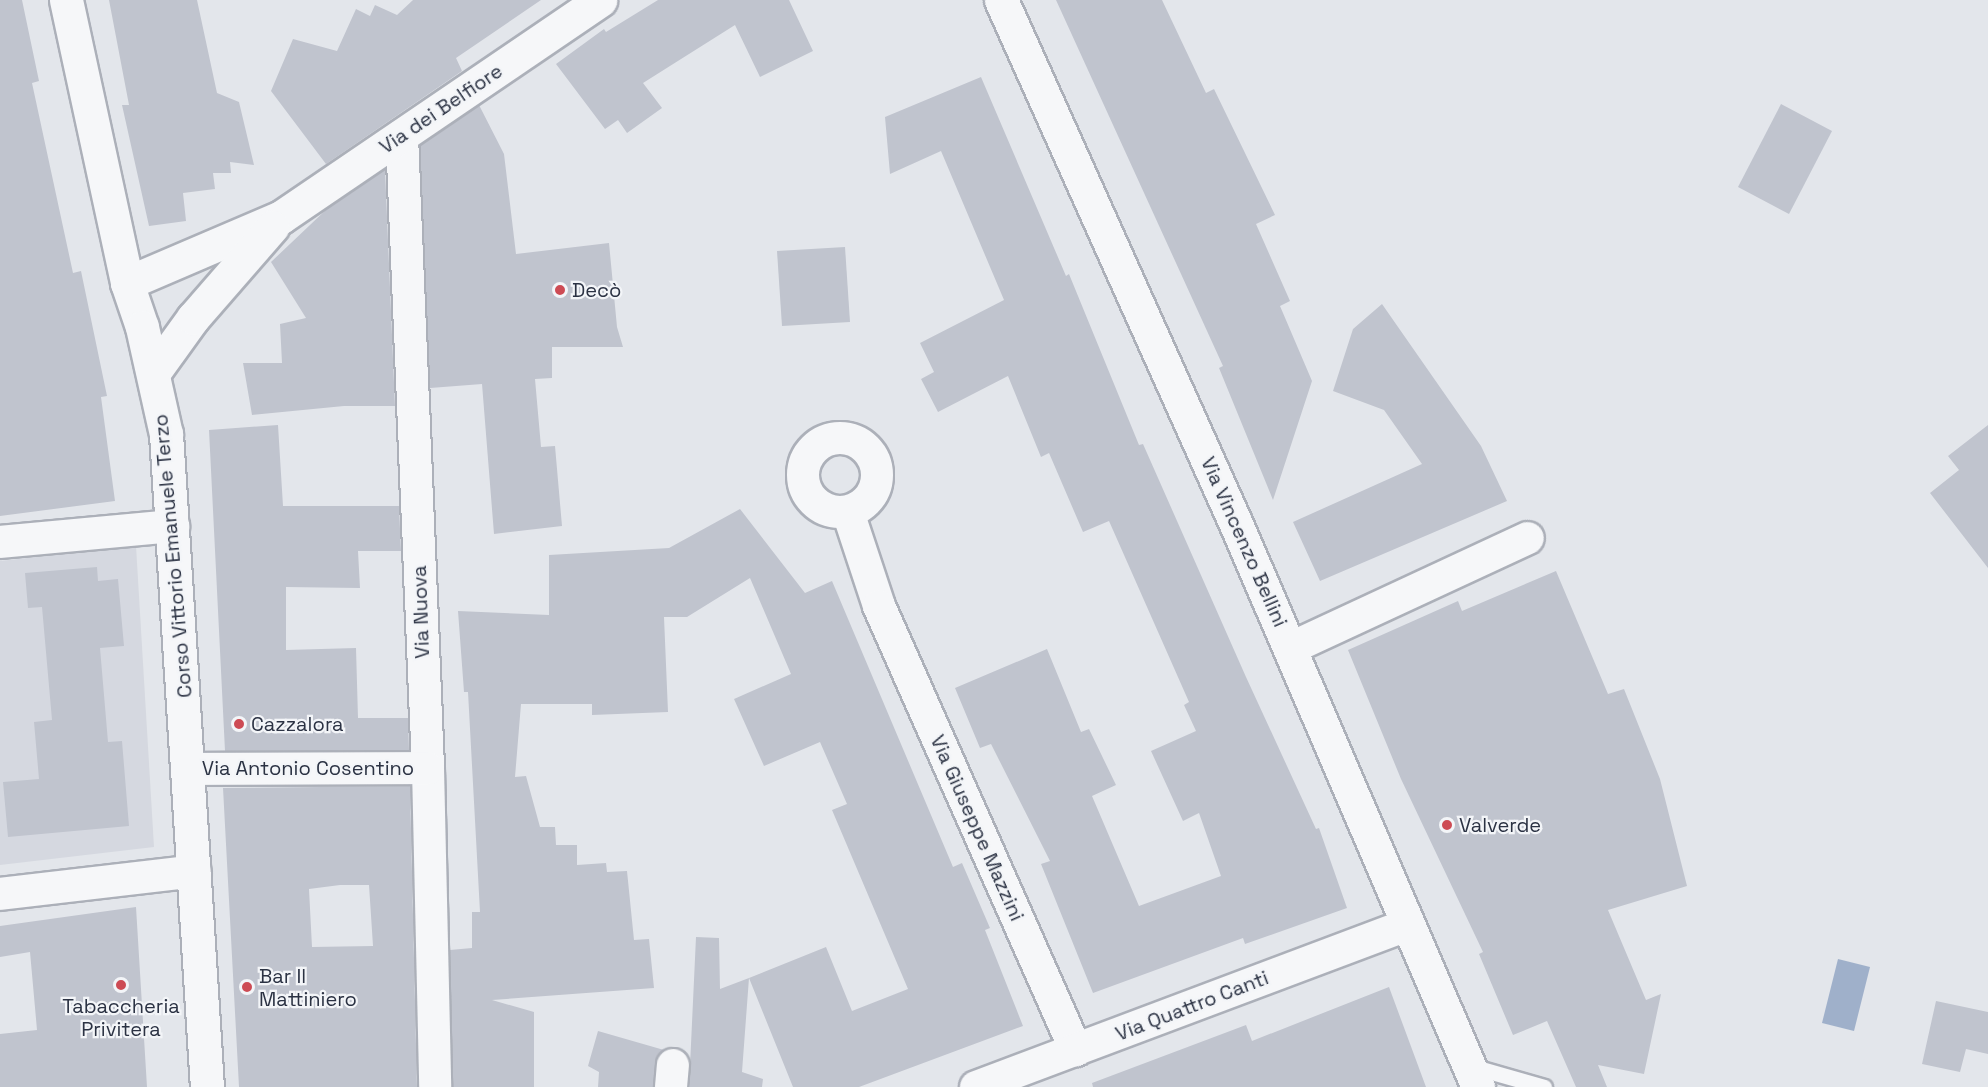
<!DOCTYPE html>
<meta charset="utf-8">
<style>
body{margin:0}
#map{position:relative;width:1988px;height:1087px;overflow:hidden;background:#e3e6eb;font-family:"Space Grotesk",sans-serif}
div>[style]{position:absolute}
.built>*{inset:0;background:#d5d8e0}
.water>*{inset:0;background:#9fb0ca}
.building>*{inset:0;background:#c0c4ce}
.roads{filter:drop-shadow(2px 0 #acb0b9) drop-shadow(-2px 0 #acb0b9) drop-shadow(0 2px #acb0b9) drop-shadow(0 -2px #acb0b9)}
.service>*{height:15px;margin:-7.5px;padding:0 7.5px;transform-origin:7.5px;border-radius:7.5px;background:#f6f7f9}
.minor>*{height:32px;margin:-16px;padding:0 16px;transform-origin:16px;border-radius:16px;background:#f6f7f9}
.minor>.ring{margin:-16px;padding:0;box-sizing:content-box;background:none;border:32px solid #f6f7f9;border-radius:50%}
.tertiary>*{height:33px;margin:-16.5px;padding:0 16.5px;transform-origin:16.5px;border-radius:16.5px;background:#f6f7f9}
.dots>*{width:16px;height:16px;translate:-50% -50%;box-sizing:border-box;border:3px solid #f3f5f8;border-radius:50%}
span{translate:-50% -50%;white-space:nowrap;text-align:center;line-height:1.15;-webkit-text-stroke:4.5px #f3f5f8;paint-order:stroke}
.street-label{font-size:20px;color:#2b3243}
.poi-label{font-size:20px;color:#2b3243}
.left{translate:0 -50%;text-align:left}
</style>
<div id="map">
<div class="built">
<div style="clip-path:polygon(136px 546px,154px 847px,0 865px,0 561px)"></div>
</div>
<div class="water">
<div style="clip-path:polygon(1838px 959px,1870px 967px,1854px 1031px,1822px 1023px)"></div>
</div>
<div class="building">
<div style="clip-path:polygon(0 0,22px 0,39px 81px,32px 83px,73px 273px,81px 271px,107px 396px,101px 397px,115px 501px,0 516px)"></div>
<div style="clip-path:polygon(109px 0,197px 0,217px 93px,239px 102px,254px 165px,230px 162px,231px 173px,213px 173px,215px 189px,183px 193px,186px 221px,149px 226px,122px 105px,129px 105px)"></div>
<div style="clip-path:polygon(413px 0,541px 0,456px 58px,462px 71px,326px 164px,271px 91px,293px 39px,337px 51px,356px 9px,370px 16px,375px 5px,397px 15px)"></div>
<div style="clip-path:polygon(658px 0,789px 0,813px 51px,760px 77px,735px 25px,643px 83px,662px 108px,627px 133px,618px 120px,605px 129px,556px 64px,604px 29px,606px 32px)"></div>
<div style="clip-path:polygon(1056px 0,1162px 0,1206px 93px,1214px 89px,1275px 215px,1256px 224px,1290px 301px,1280px 306px,1312px 381px,1273px 500px,1219px 368px,1223px 366px)"></div>
<div style="clip-path:polygon(981px 77px,1066px 276px,1069px 274px,1139px 445px,1143px 444px,1246px 677px,1316px 829px,1319px 828px,1347px 908px,1245px 944px,1243px 938px,1093px 993px,1041px 864px,1050px 861px,991px 744px,980px 748px,955px 688px,1047px 649px,1081px 732px,1089px 729px,1116px 785px,1092px 796px,1139px 906px,1221px 876px,1199px 813px,1183px 821px,1151px 751px,1196px 731px,1184px 705px,1189px 702px,1109px 521px,1083px 532px,1049px 453px,1041px 457px,1008px 376px,938px 412px,921px 379px,934px 372px,920px 343px,1004px 300px,941px 151px,890px 174px,885px 117px)"></div>
<div style="clip-path:polygon(1781px 104px,1832px 131px,1789px 214px,1738px 187px)"></div>
<div style="clip-path:polygon(479px 105px,504px 154px,516px 254px,609px 243px,617px 327px,623px 347px,552px 347px,552px 378px,535px 379px,541px 447px,555px 446px,562px 526px,494px 534px,482px 384px,430px 388px,420px 145px)"></div>
<div style="clip-path:polygon(385px 169px,395px 406px,344px 406px,252px 415px,243px 363px,282px 363px,280px 324px,306px 318px,271px 262px,330px 206px)"></div>
<div style="clip-path:polygon(845px 247px,850px 322px,782px 326px,777px 251px)"></div>
<div style="clip-path:polygon(1382px 304px,1481px 446px,1507px 501px,1320px 581px,1293px 522px,1422px 464px,1384px 410px,1333px 391px,1353px 329px)"></div>
<div style="clip-path:polygon(278px 425px,283px 506px,399px 506px,401px 551px,358px 551px,360px 588px,286px 587px,286px 650px,356px 648px,358px 718px,408px 718px,409px 750px,225px 751px,209px 430px)"></div>
<div style="clip-path:polygon(1988px 425px,1988px 568px,1930px 493px,1959px 470px,1948px 456px)"></div>
<div style="clip-path:polygon(740px 509px,805px 593px,832px 581px,953px 867px,962px 863px,990px 928px,985px 930px,1023px 1026px,859px 1087px,793px 1087px,749px 978px,826px 947px,852px 1011px,908px 989px,832px 810px,847px 804px,820px 742px,764px 766px,734px 699px,791px 674px,750px 578px,687px 617px,664px 617px,668px 712px,592px 715px,592px 704px,521px 704px,515px 777px,526px 776px,540px 827px,555px 827px,556px 845px,577px 845px,577px 865px,606px 863px,607px 872px,627px 871px,634px 940px,649px 939px,654px 988px,492px 1000px,534px 1012px,534px 1087px,453px 1087px,450px 950px,472px 948px,472px 912px,480px 912px,468px 692px,464px 692px,458px 611px,549px 615px,549px 555px,669px 548px)"></div>
<div style="clip-path:polygon(97px 567px,98px 581px,118px 579px,124px 646px,100px 648px,108px 742px,122px 741px,129px 826px,8px 837px,3px 782px,39px 779px,34px 722px,52px 720px,42px 607px,28px 608px,25px 573px)"></div>
<div style="clip-path:polygon(1556px 571px,1608px 694px,1624px 689px,1660px 779px,1687px 886px,1608px 910px,1646px 1000px,1661px 994px,1644px 1074px,1598px 1065px,1607px 1087px,1576px 1087px,1547px 1021px,1513px 1035px,1479px 954px,1483px 952px,1401px 779px,1348px 650px,1458px 601px,1462px 611px)"></div>
<div style="clip-path:polygon(evenodd,410px 786px,417px 1087px,239px 1087px,223px 788px,410px 786px,340px 885px,369px 885px,373px 946px,312px 947px,309px 889px,340px 885px)"></div>
<div style="clip-path:polygon(136px 907px,147px 1087px,0 1087px,0 1034px,37px 1030px,30px 952px,0 957px,0 926px)"></div>
<div style="clip-path:polygon(696px 937px,719px 938px,720px 989px,749px 978px,742px 1072px,763px 1079px,762px 1087px,689px 1087px)"></div>
<div style="clip-path:polygon(1389px 987px,1426px 1087px,1093px 1087px,1092px 1083px,1246px 1025px,1252px 1041px)"></div>
<div style="clip-path:polygon(1936px 1001px,1988px 1012px,1988px 1054px,1966px 1049px,1960px 1072px,1922px 1064px)"></div>
<div style="clip-path:polygon(598px 1031px,664px 1050px,655px 1063px,653px 1087px,598px 1087px,599px 1072px,588px 1066px)"></div>
</div>
<div class="roads">
<div class="service">
<div style="left:1471px;top:1066px;width:76px;rotate:16deg"></div>
</div>
<div class="minor">
<div style="left:402px;top:136px;width:633px;rotate:87.64deg"></div>
<div style="left:428px;top:768px;width:319px;rotate:88.7deg"></div>
<div class="ring" style="left:803px;top:438px;width:42px;height:42px"></div>
<div style="left:848px;top:512px;width:99px;rotate:71.7deg"></div>
<div style="left:879px;top:606px;width:486px;rotate:66.1deg"></div>
<div style="left:0;top:542px;width:174px;rotate:-5.3deg"></div>
<div style="left:1291px;top:648px;width:261px;rotate:-24.9deg"></div>
<div style="left:188px;top:769px;width:240px;rotate:-0.2deg"></div>
<div style="left:0;top:894px;width:196px;rotate:-6.7deg"></div>
<div style="left:671px;top:1087px;width:22px;rotate:-85deg"></div>
<div style="left:976px;top:1087px;width:460px;rotate:-20.6deg"></div>
</div>
<div class="tertiary">
<div style="left:66px;top:0;width:289px;rotate:77.8deg"></div>
<div style="left:127px;top:283px;width:46px;rotate:71.2deg"></div>
<div style="left:142px;top:327px;width:110px;rotate:77.4deg"></div>
<div style="left:166px;top:434px;width:654px;rotate:86.41deg"></div>
<div style="left:1001px;top:0;width:574px;rotate:65.85deg"></div>
<div style="left:1236px;top:524px;width:613px;rotate:66.74deg"></div>
<div style="left:127px;top:283px;width:168px;rotate:-23.2deg"></div>
<div style="left:281px;top:217px;width:386px;rotate:-34.2deg"></div>
<div style="left:154px;top:372px;width:67px;rotate:-54.2deg"></div>
<div style="left:193px;top:318px;width:121px;rotate:-49deg"></div>
</div>
</div>
<div class="dots">
<div style="left:560px;top:290px;background:#cd4b54"></div>
<div style="left:239px;top:724px;background:#cd4b54"></div>
<div style="left:1447px;top:825px;background:#cd4b54"></div>
<div style="left:121px;top:985px;background:#cd4b54"></div>
<div style="left:247px;top:987px;background:#cd4b54"></div>
</div>
<div class="street-label">
<span style="left:441px;top:109px;rotate:-34deg">Via dei Belfiore</span>
<span style="left:1244px;top:542px;rotate:66deg">Via Vincenzo Bellini</span>
<span style="left:173px;top:556px;rotate:-95deg">Corso Vittorio Emanuele Terzo</span>
<span style="left:421px;top:612px;rotate:-92deg">Via Nuova</span>
<span style="left:308px;top:768px">Via Antonio Cosentino</span>
<span style="left:977px;top:828px;rotate:66deg">Via Giuseppe Mazzini</span>
<span style="left:1192px;top:1006px;rotate:-21deg">Via Quattro Canti</span>
</div>
<div class="poi-label">
<span class="left" style="left:572px;top:290px">Decò</span>
<span class="left" style="left:251px;top:724px">Cazzalora</span>
<span class="left" style="left:1459px;top:825px">Valverde</span>
<span class="left" style="left:259px;top:988px">Bar Il<br>Mattiniero</span>
<span style="left:121px;top:1018px">Tabaccheria<br>Privitera</span>
</div>
</div>
